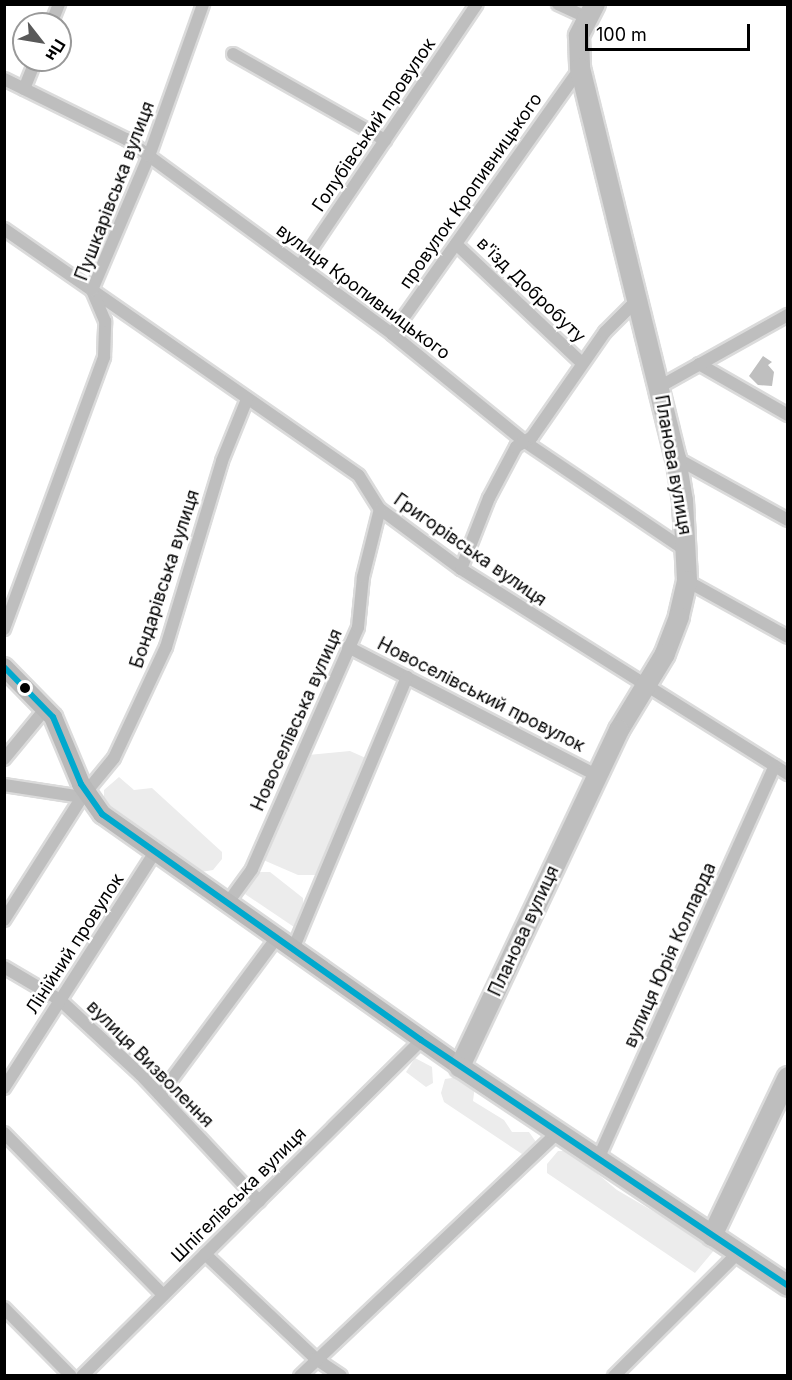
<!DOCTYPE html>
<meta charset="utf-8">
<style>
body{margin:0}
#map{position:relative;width:792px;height:1380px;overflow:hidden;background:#fff;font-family:Inter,sans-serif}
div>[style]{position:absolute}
.green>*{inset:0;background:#ececec}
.water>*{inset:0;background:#bfbfbf}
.roads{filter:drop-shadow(2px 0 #dbdbdb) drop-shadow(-2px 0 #dbdbdb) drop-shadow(0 2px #dbdbdb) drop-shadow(0 -2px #dbdbdb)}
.street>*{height:12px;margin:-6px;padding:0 6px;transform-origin:6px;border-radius:6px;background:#bebebe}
.secondary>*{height:18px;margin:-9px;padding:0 9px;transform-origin:9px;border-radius:9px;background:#b8b8b8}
.primary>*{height:20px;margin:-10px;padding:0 10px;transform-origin:10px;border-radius:10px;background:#bebebe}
.bus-1>*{height:6px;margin:-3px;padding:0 3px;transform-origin:3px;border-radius:3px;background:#00a9ce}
.dots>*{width:16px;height:16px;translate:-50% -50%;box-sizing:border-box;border:3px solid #fff;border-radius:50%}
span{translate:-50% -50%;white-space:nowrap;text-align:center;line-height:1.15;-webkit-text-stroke:5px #fff;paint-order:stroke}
.street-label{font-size:18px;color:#000}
.frame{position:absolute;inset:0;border:6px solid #000;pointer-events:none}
.north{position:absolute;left:12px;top:12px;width:60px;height:60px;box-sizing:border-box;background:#fff;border:2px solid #999;border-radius:50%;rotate:121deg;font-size:16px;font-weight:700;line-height:24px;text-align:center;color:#000}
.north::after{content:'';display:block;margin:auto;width:21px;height:27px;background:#595959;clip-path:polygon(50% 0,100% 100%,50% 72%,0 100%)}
.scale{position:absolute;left:585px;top:24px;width:165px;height:27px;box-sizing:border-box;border:3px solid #000;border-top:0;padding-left:8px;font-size:18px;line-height:21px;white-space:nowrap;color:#000;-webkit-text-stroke:4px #fff;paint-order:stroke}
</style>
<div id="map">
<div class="green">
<div style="clip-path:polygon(350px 751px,368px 759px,318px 875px,298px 875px,261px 859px,308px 755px)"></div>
<div style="clip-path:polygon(119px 777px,134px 790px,152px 788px,222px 852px,222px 859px,213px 870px,201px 872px,104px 802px,104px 790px)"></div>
<div style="clip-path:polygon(255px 872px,270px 872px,303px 898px,304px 913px,294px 927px,245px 894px)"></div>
<div style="clip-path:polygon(415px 1058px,432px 1067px,433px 1083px,426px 1087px,406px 1072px)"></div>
<div style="clip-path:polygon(458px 1077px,475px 1086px,473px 1101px,504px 1120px,512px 1132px,529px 1132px,536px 1142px,522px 1154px,444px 1102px,441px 1093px,445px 1079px)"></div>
<div style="clip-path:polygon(558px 1151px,570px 1151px,617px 1190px,716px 1248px,695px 1273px,547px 1173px,547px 1164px)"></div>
</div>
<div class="water">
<div style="clip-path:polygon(763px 356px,772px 362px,768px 365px,774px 372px,772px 386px,758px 385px,749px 376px)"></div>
</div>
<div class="roads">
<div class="street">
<div style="left:558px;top:4px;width:31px;rotate:25deg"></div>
<div style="left:51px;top:24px;width:22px;rotate:-68deg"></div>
<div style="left:233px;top:54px;width:175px;rotate:29.5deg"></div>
<div style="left:4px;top:79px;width:136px;rotate:26.2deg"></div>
<div style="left:126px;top:139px;width:29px;rotate:36deg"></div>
<div style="left:149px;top:156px;width:301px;rotate:36.2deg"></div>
<div style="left:392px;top:334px;width:171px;rotate:39.1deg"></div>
<div style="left:525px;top:442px;width:197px;rotate:34deg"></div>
<div style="left:24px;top:89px;width:31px;rotate:-68deg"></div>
<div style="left:4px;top:229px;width:432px;rotate:34.8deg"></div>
<div style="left:359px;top:476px;width:39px;rotate:58deg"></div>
<div style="left:380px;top:509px;width:101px;rotate:36.5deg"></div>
<div style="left:461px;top:569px;width:386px;rotate:32.1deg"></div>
<div style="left:456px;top:244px;width:173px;rotate:43.4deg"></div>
<div style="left:300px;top:266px;width:316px;rotate:-56deg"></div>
<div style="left:392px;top:334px;width:326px;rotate:-54.7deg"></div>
<div style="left:699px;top:364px;width:103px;rotate:29.8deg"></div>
<div style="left:659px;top:387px;width:148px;rotate:-29.2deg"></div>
<div style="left:676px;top:458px;width:128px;rotate:29deg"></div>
<div style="left:461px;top:569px;width:76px;rotate:-68.5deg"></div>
<div style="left:489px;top:498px;width:58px;rotate:-62.1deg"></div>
<div style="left:516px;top:447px;width:19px;rotate:-32deg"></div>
<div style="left:532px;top:437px;width:128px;rotate:-55.2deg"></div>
<div style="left:605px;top:332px;width:45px;rotate:-45deg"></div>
<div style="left:687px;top:581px;width:115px;rotate:29deg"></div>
<div style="left:4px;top:629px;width:290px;rotate:-69.8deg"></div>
<div style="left:104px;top:357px;width:36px;rotate:-88deg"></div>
<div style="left:105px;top:321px;width:34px;rotate:-113deg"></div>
<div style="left:92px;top:290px;width:146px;rotate:-67deg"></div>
<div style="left:149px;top:156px;width:161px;rotate:-70.4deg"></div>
<div style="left:348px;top:647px;width:281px;rotate:27.3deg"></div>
<div style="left:4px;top:759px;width:66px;rotate:-50.5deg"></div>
<div style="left:4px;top:785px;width:79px;rotate:8.7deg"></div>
<div style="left:82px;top:797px;width:50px;rotate:-50.6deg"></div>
<div style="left:114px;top:758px;width:123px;rotate:-64.9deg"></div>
<div style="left:166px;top:647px;width:194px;rotate:-73.2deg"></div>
<div style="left:222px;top:461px;width:67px;rotate:-68deg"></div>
<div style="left:229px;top:901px;width:39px;rotate:-54deg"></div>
<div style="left:252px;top:869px;width:264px;rotate:-66.3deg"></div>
<div style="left:358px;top:627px;width:50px;rotate:-84.3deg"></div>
<div style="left:363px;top:577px;width:70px;rotate:-76deg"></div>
<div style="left:4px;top:920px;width:146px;rotate:-57.6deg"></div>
<div style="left:294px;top:947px;width:293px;rotate:-67.3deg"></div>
<div style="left:4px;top:967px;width:65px;rotate:30.5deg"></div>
<div style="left:60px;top:1000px;width:110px;rotate:42.8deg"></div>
<div style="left:141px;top:1075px;width:173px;rotate:46.9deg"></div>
<div style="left:4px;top:1088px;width:282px;rotate:-57.4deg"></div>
<div style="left:160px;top:1095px;width:198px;rotate:-53.4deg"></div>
<div style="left:4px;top:1133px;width:227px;rotate:45.5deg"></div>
<div style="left:598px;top:1159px;width:431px;rotate:-65.8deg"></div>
<div style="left:205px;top:1254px;width:153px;rotate:43.4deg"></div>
<div style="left:316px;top:1359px;width:30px;rotate:34deg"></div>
<div style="left:4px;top:1308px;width:95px;rotate:45.4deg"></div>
<div style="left:82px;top:1376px;width:477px;rotate:-44.7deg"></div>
<div style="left:300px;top:1376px;width:355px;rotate:-43.4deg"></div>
<div style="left:614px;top:1376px;width:175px;rotate:-44.8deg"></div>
</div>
<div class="secondary">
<div style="left:4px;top:667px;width:70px;rotate:45.6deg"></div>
<div style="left:53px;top:717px;width:73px;rotate:67.3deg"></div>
<div style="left:81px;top:784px;width:37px;rotate:55deg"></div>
<div style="left:102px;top:814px;width:438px;rotate:35.2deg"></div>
</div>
<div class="primary">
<div style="left:595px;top:4px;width:36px;rotate:117deg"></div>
<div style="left:579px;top:36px;width:32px;rotate:88deg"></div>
<div style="left:580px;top:68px;width:402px;rotate:76.2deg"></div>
<div style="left:676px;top:458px;width:44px;rotate:80.8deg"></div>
<div style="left:683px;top:501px;width:80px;rotate:87.1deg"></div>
<div style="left:687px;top:581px;width:37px;rotate:103deg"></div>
<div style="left:679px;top:617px;width:40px;rotate:111deg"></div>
<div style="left:665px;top:654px;width:89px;rotate:121.2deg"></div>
<div style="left:619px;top:730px;width:373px;rotate:115.3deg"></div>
<div style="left:460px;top:1067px;width:394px;rotate:33.7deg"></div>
<div style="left:712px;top:1236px;width:176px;rotate:-64.5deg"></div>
</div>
</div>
<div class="bus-1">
<div style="left:4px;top:667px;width:70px;rotate:45.6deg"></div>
<div style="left:53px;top:717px;width:73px;rotate:67.3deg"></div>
<div style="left:81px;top:784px;width:37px;rotate:55deg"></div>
<div style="left:102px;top:814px;width:391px;rotate:35.3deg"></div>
<div style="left:421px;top:1040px;width:442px;rotate:33.8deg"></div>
</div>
<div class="dots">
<div style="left:25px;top:688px;background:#000"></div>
</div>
<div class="street-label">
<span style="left:374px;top:125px;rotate:-56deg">Голубівський провулок</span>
<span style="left:115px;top:191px;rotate:-69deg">Пушкарівська вулиця</span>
<span style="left:471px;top:191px;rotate:-55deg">провулок Кропивницького</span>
<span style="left:531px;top:290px;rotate:44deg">в'їзд Добробуту</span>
<span style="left:363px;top:292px;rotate:37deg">вулиця Кропивницького</span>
<span style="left:673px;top:465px;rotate:80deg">Планова вулиця</span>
<span style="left:470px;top:550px;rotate:35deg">Григорівська вулиця</span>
<span style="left:165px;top:579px;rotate:-72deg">Бондарівська вулиця</span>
<span style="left:481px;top:695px;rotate:27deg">Новоселівський провулок</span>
<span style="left:297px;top:720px;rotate:-66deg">Новоселівська вулиця</span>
<span style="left:524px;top:931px;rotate:-65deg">Планова вулиця</span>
<span style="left:75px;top:944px;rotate:-57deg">Лінійний провулок</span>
<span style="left:670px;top:955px;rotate:-66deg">вулиця Юрія Колларда</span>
<span style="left:150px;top:1064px;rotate:45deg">вулиця Визволення</span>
<span style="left:239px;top:1195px;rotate:-45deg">Шпігелівська вулиця</span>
</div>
<div class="frame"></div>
<div class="north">Пн</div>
<div class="scale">100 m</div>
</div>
